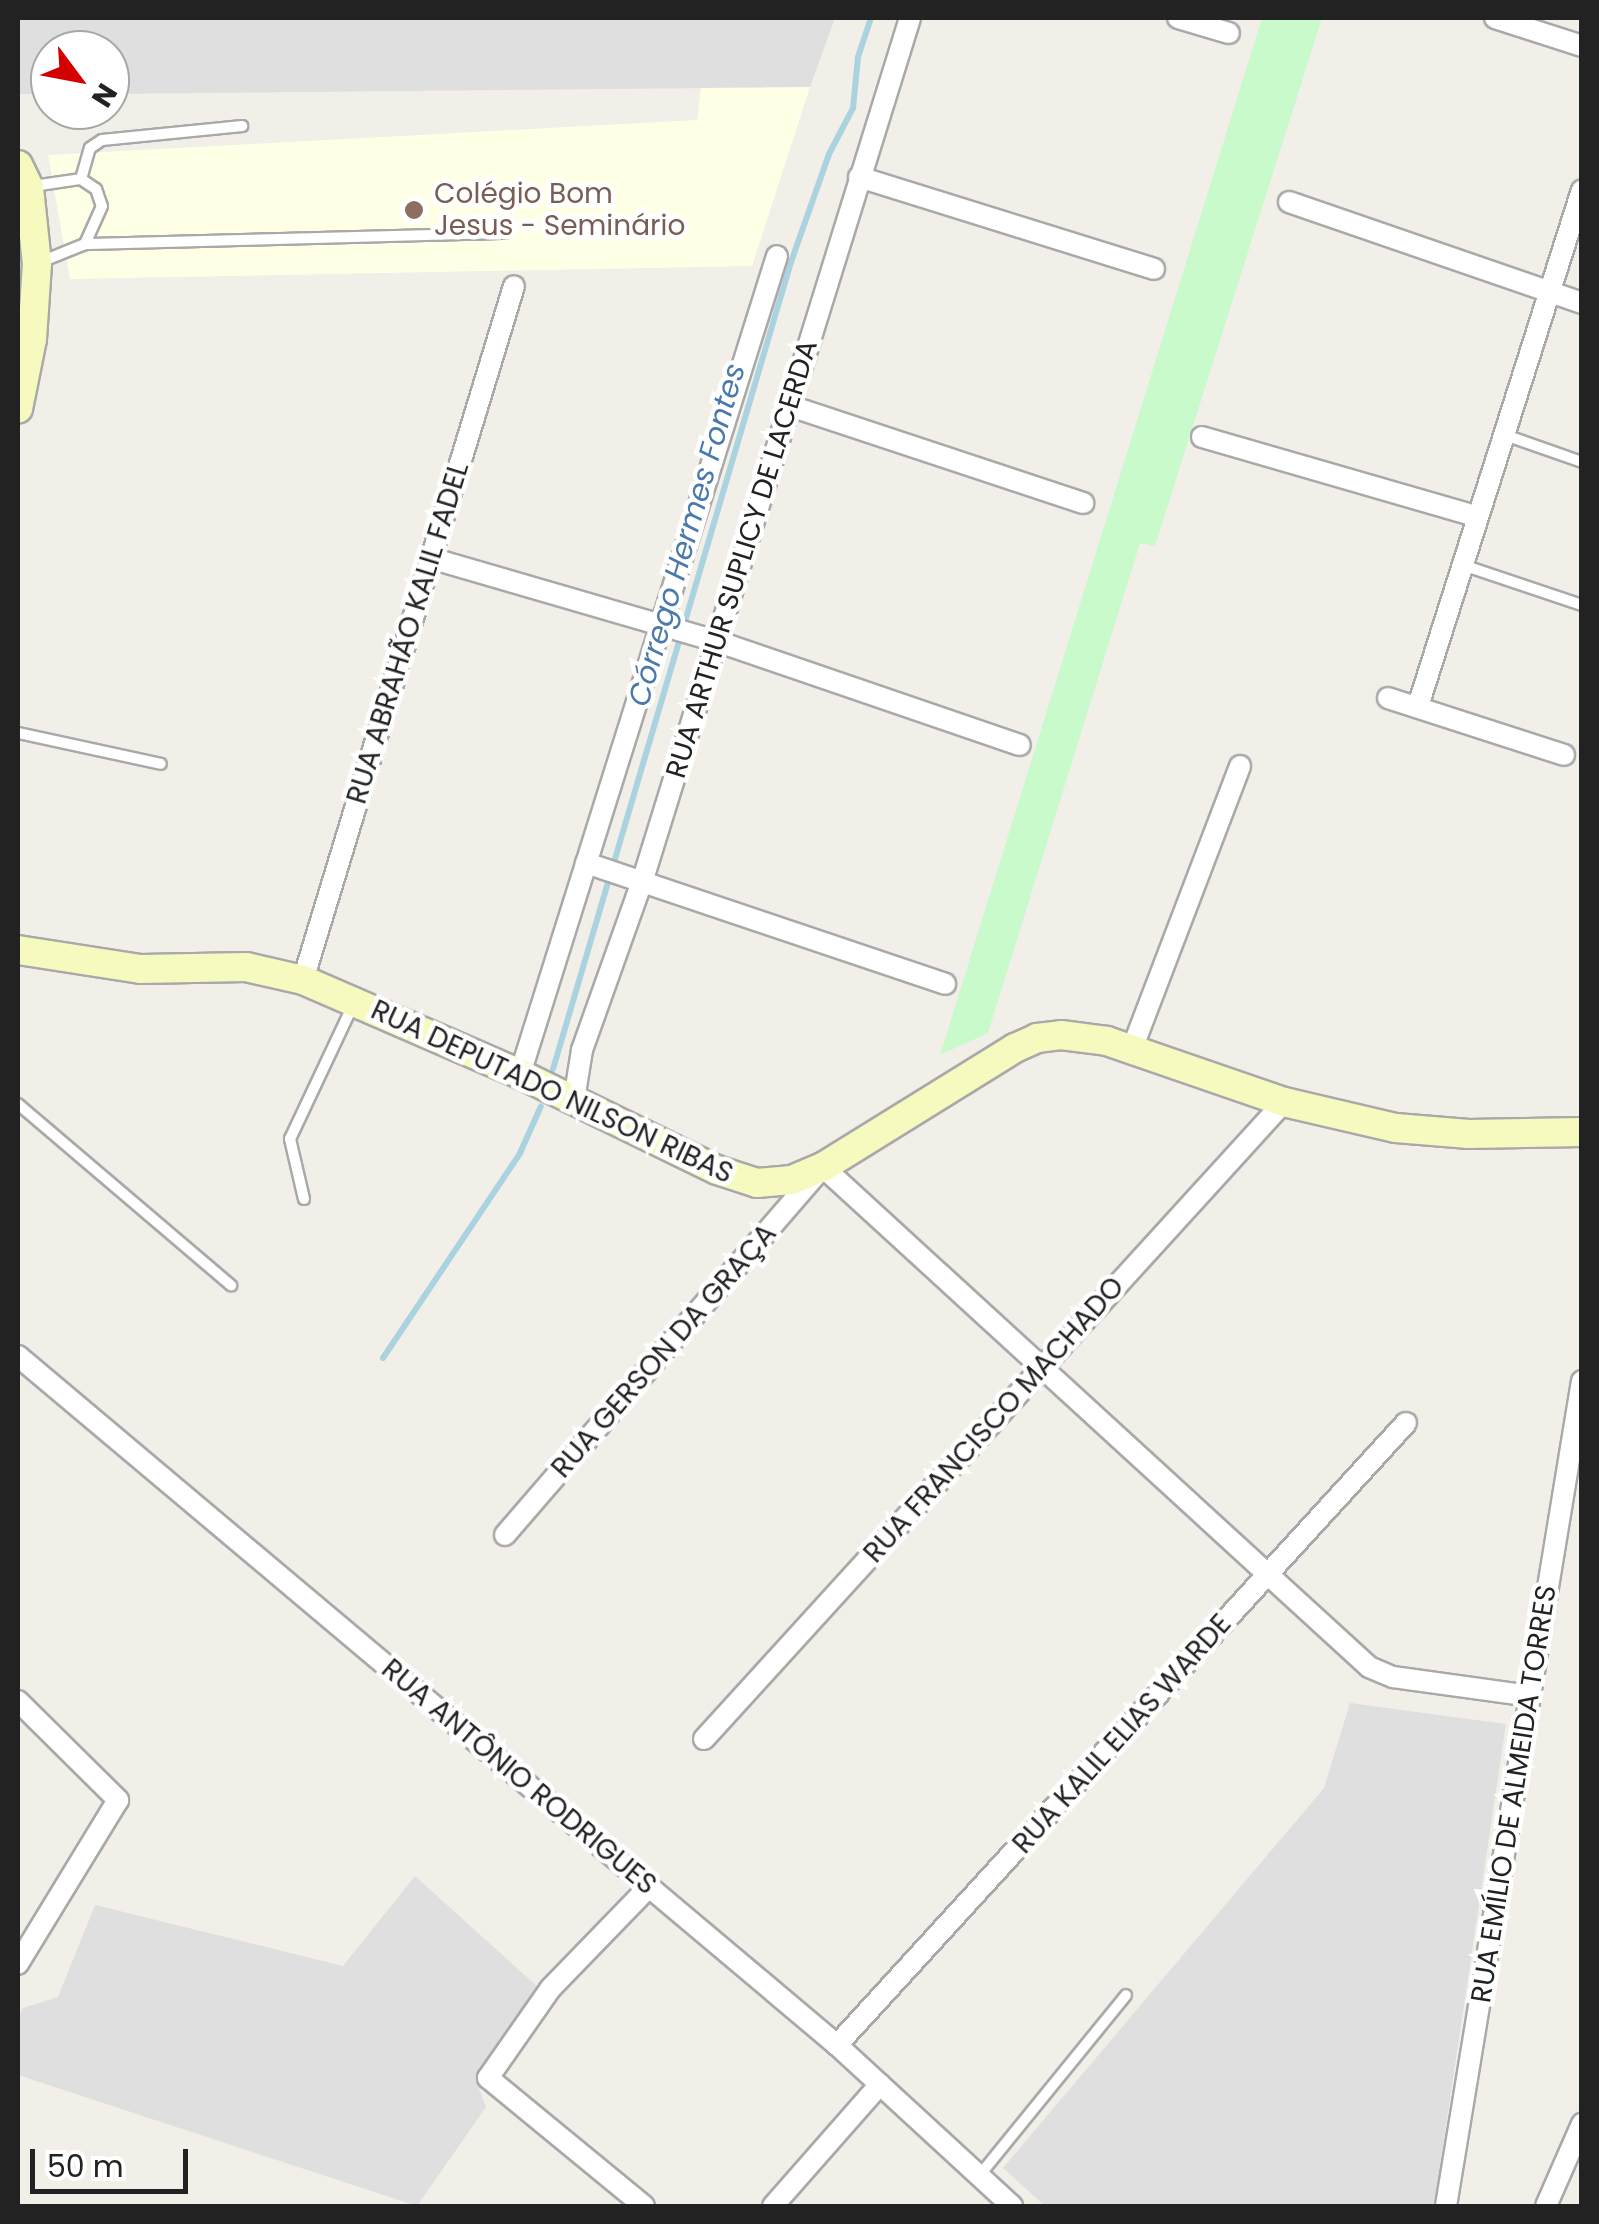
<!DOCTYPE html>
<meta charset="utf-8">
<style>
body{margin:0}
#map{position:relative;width:1599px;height:2224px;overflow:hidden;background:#f2efe9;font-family:Poppins,sans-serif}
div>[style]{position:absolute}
.residential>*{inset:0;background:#e0dfdf}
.education>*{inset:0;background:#ffffe5}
.park>*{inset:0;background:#c8facc}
.stream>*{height:6px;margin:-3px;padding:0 3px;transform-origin:3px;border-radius:3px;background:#aad3df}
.roads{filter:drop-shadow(2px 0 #a9a9a9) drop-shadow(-2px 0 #a9a9a9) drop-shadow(0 2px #a9a9a9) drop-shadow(0 -2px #a9a9a9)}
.lane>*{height:10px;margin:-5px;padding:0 5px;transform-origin:5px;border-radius:5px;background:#fff}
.street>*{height:20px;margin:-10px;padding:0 10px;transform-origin:10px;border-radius:10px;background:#fff}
.secondary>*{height:28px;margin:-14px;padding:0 14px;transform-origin:14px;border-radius:14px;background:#f7fabf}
.dots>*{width:28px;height:28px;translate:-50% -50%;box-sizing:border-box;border:5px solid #fff;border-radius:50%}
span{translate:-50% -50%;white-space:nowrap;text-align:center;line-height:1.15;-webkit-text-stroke:9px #fff;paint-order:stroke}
.education-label{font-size:28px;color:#785e54}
.left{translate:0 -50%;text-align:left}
.street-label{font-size:28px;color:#222}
.water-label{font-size:30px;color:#4a7aab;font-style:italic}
.frame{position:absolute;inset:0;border:20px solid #222;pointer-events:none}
.north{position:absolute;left:30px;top:30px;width:100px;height:100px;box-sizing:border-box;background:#fff;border:2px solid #a7a7a7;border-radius:50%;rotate:122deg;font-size:28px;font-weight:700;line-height:40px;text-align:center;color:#222}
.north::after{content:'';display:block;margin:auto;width:35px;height:45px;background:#d40000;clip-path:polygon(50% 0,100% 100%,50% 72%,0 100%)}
.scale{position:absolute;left:30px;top:2149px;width:158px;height:45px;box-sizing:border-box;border:5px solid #222;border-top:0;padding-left:12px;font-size:30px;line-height:35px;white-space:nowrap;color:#222;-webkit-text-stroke:8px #fff;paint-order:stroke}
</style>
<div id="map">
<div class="residential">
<div style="clip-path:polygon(18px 18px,835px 18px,810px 87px,110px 94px,110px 50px,50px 50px,50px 94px,18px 94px)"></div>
<div style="clip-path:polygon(1350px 1703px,1506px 1724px,1434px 2206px,1045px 2206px,1003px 2168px,1324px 1788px)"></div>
<div style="clip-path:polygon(415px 1876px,538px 1987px,477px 2083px,486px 2107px,417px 2206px,18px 2075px,18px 2017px,23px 2008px,58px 1997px,95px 1905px,343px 1966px)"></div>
</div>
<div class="education">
<div style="clip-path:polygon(810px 87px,752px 266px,70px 279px,48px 155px,697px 120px,701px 88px)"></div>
</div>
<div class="park">
<div style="clip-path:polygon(1262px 18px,1322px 18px,1155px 546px,1140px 543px,988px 1033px,940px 1055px)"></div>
</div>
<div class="stream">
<div style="left:553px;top:1069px;width:841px;rotate:-73.57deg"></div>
<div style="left:791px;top:262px;width:114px;rotate:-70.6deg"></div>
<div style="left:829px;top:154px;width:52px;rotate:-62.4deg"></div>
<div style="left:853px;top:108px;width:51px;rotate:-84.4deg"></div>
<div style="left:858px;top:57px;width:41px;rotate:-71.6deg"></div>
<div style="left:383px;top:1358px;width:247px;rotate:-56.2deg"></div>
<div style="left:520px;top:1153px;width:51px;rotate:-65.9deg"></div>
</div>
<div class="roads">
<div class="lane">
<div style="left:81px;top:179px;width:32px;rotate:-74deg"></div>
<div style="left:90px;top:148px;width:14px;rotate:-34deg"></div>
<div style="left:102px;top:140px;width:141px;rotate:-5.7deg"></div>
<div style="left:33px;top:186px;width:49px;rotate:-8.3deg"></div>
<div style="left:81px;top:179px;width:18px;rotate:34deg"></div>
<div style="left:96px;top:189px;width:18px;rotate:71deg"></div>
<div style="left:102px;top:206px;width:42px;rotate:114.1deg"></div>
<div style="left:85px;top:244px;width:51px;rotate:158deg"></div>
<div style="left:85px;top:244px;width:420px;rotate:-1.5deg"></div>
<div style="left:1505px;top:435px;width:82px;rotate:19.3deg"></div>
<div style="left:1460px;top:564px;width:129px;rotate:18.6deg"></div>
<div style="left:18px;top:733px;width:146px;rotate:12.2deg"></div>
<div style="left:18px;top:1104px;width:280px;rotate:40.4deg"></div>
<div style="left:304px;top:1199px;width:62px;rotate:-103.1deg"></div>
<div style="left:290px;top:1139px;width:146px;rotate:-64.8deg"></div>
<div style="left:979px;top:2176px;width:233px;rotate:-50.9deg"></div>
</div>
<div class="street">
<div style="left:1178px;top:18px;width:53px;rotate:16.4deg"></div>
<div style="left:1495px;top:18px;width:91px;rotate:17.8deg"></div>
<div style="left:859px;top:177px;width:309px;rotate:17.3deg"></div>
<div style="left:1289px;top:202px;width:310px;rotate:19deg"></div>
<div style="left:790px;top:406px;width:309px;rotate:18.3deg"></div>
<div style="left:1202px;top:437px;width:285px;rotate:16.1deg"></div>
<div style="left:430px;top:558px;width:298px;rotate:16.2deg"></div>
<div style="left:716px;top:641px;width:321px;rotate:18.9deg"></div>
<div style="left:1388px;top:698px;width:185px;rotate:17.9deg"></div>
<div style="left:1418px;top:706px;width:541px;rotate:-72.37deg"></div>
<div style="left:586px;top:863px;width:379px;rotate:18.6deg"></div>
<div style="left:303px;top:980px;width:725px;rotate:-73.09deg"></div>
<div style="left:1132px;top:1049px;width:303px;rotate:-69.1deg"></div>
<div style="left:520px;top:1074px;width:857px;rotate:-72.56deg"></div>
<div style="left:574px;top:1100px;width:51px;rotate:-80.9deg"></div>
<div style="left:582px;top:1050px;width:182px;rotate:-70.4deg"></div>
<div style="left:643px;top:879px;width:901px;rotate:-72.77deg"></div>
<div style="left:18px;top:1356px;width:1070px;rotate:40.07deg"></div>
<div style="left:837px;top:2045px;width:238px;rotate:42.6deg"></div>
<div style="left:505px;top:1535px;width:486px;rotate:-49.2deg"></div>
<div style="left:823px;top:1167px;width:740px;rotate:42.48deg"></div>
<div style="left:1369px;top:1667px;width:26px;rotate:23deg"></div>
<div style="left:1393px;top:1677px;width:138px;rotate:7.9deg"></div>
<div style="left:18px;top:1701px;width:141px;rotate:44.7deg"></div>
<div style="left:118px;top:1800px;width:192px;rotate:121.4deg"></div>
<div style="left:704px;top:1739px;width:861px;rotate:-47.68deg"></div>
<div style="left:837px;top:2045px;width:843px;rotate:-47.55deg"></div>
<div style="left:644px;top:2206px;width:202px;rotate:-140.6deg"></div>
<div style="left:488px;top:2078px;width:108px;rotate:-55.1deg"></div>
<div style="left:550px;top:1989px;width:142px;rotate:-45.9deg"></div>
<div style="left:773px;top:2206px;width:162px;rotate:-48.7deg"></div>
<div style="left:1446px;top:2206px;width:836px;rotate:-80.64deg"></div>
<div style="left:1546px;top:2206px;width:90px;rotate:-66.3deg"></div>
</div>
<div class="secondary">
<div style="left:18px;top:165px;width:25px;rotate:64deg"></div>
<div style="left:29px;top:188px;width:76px;rotate:84deg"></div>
<div style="left:37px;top:264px;width:75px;rotate:93.8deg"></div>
<div style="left:32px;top:339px;width:71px;rotate:101.3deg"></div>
<div style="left:18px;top:950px;width:124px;rotate:8.8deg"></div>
<div style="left:141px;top:969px;width:105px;rotate:-1.1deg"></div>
<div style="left:246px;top:967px;width:58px;rotate:12.8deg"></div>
<div style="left:303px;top:980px;width:236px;rotate:23.4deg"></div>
<div style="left:520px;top:1074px;width:219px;rotate:26deg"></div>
<div style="left:717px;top:1170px;width:42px;rotate:18deg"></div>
<div style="left:757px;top:1183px;width:35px;rotate:-5deg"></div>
<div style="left:792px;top:1180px;width:34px;rotate:-23deg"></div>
<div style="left:823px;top:1167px;width:226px;rotate:-31.8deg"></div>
<div style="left:1015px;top:1048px;width:24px;rotate:-24deg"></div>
<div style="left:1037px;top:1038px;width:24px;rotate:-7deg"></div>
<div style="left:1061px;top:1035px;width:46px;rotate:7.4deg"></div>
<div style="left:1107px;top:1041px;width:187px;rotate:19deg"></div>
<div style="left:1284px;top:1102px;width:115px;rotate:13.1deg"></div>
<div style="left:1396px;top:1128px;width:73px;rotate:4.7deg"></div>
<div style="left:1469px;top:1134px;width:113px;rotate:-1deg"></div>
</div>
</div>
<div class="dots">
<div style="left:414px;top:210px;background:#8d6e63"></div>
</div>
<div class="education-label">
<span class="left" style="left:434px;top:210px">Colégio Bom<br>Jesus - Seminário</span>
</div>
<div class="street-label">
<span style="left:742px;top:559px;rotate:-73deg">RUA ARTHUR SUPLICY DE LACERDA</span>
<span style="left:408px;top:633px;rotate:-73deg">RUA ABRAHÃO KALIL FADEL</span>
<span style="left:552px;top:1092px;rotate:25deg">RUA DEPUTADO NILSON RIBAS</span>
<span style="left:664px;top:1351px;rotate:-49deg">RUA GERSON DA GRAÇA</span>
<span style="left:994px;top:1420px;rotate:-48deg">RUA FRANCISCO MACHADO</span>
<span style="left:1122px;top:1734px;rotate:-48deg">RUA KALIL ELIAS WARDE</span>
<span style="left:519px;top:1777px;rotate:40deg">RUA ANTÔNIO RODRIGUES</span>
<span style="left:1514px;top:1794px;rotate:-81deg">RUA EMÍLIO DE ALMEIDA TORRES</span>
</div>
<div class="water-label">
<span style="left:687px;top:535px;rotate:-74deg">Córrego Hermes Fontes</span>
</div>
<div class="frame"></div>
<div class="north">N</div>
<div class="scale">50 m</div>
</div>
